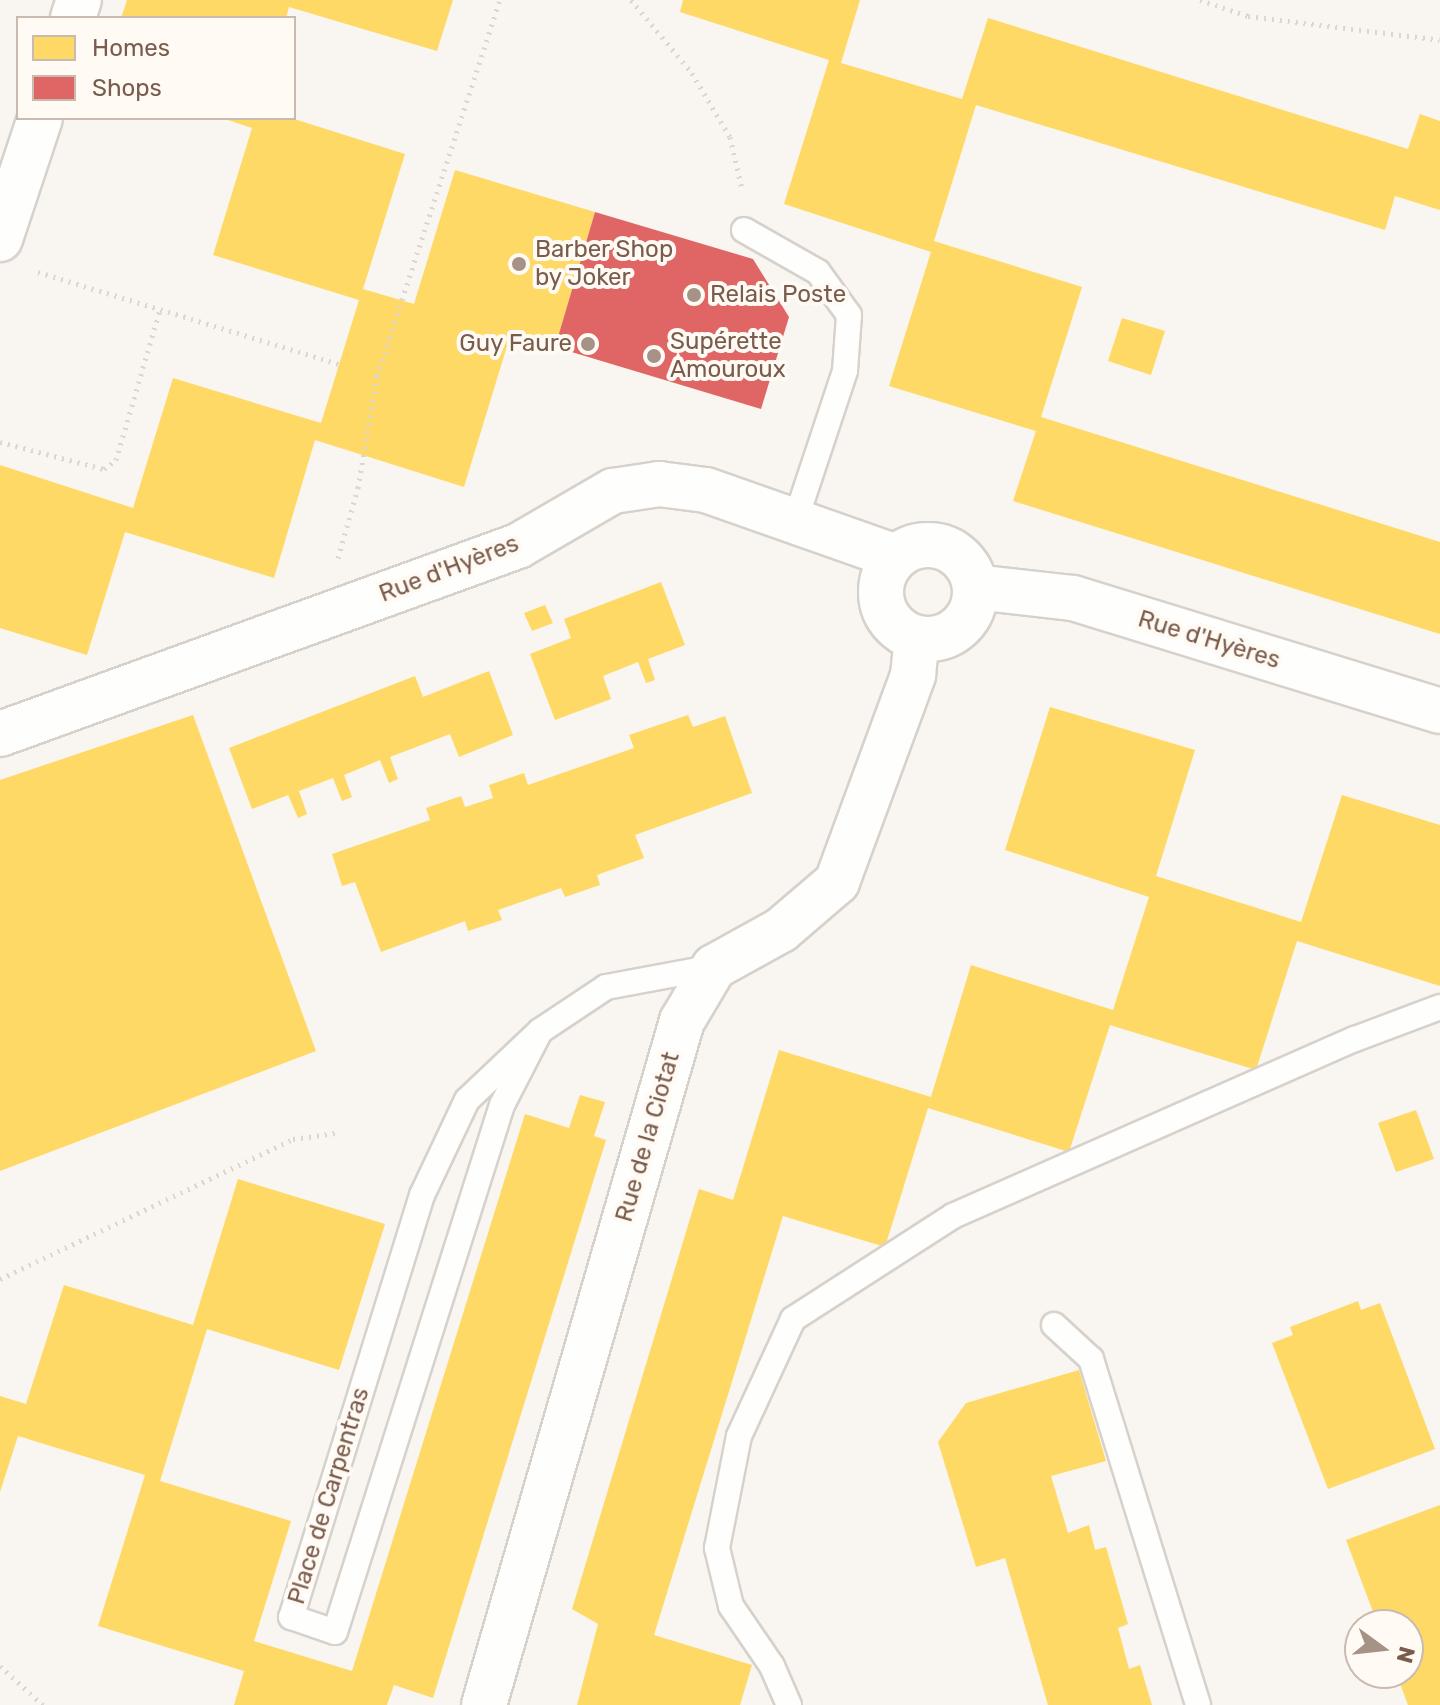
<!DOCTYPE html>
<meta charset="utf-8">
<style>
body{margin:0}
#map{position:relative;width:1440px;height:1705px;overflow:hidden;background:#f9f5f0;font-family:Rubik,sans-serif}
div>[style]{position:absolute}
.homes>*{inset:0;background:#ffd966}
.shops>*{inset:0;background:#e06666}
.path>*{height:5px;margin-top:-2.5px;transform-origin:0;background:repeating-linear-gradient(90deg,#dcd5d0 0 2px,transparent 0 8px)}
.roads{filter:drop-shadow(2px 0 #d7d1cb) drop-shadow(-2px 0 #d7d1cb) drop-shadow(0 2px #d7d1cb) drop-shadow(0 -2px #d7d1cb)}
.lane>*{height:24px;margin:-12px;padding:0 12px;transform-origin:12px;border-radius:12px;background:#fefefd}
.street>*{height:44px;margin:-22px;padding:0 22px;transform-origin:22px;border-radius:22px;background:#fefefd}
.street>.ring{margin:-22px;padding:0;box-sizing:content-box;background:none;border:44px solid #fefefd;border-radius:50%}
.dots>*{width:22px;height:22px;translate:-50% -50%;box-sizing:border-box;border:4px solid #fffaf3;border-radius:50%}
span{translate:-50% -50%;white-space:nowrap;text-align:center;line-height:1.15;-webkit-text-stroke:8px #fffaf3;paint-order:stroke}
.poi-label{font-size:24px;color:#7a5c4d}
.left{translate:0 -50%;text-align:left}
.right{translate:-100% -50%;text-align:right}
.street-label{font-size:24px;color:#7a5c4d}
.legend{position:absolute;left:16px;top:16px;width:280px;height:104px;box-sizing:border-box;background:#fffaf3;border:2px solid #cabbb1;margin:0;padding:10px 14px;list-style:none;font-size:24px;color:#7a5c4d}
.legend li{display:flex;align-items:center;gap:16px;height:40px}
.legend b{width:40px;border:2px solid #cabbb1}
.north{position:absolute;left:1344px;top:1609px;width:80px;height:80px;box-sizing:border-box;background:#fffaf3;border:2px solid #cabbb1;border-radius:50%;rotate:105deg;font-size:22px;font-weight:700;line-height:32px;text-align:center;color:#7a5c4d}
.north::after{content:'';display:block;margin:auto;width:28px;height:36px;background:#a69286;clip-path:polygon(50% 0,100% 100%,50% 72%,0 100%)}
</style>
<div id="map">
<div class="homes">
<div style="clip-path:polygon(127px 0,453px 0,437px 51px,289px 7px,286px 18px,121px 18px)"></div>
<div style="clip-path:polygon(683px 0,860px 0,841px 63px,962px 99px,988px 18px,1408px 149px,1420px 114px,1440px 121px,1440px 210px,1395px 196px,1385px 230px,976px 105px,934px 241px,1082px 287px,1041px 417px,1440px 542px,1440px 634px,1013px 501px,1036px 431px,889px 386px,931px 252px,784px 204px,829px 60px,680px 12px)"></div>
<div style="clip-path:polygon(222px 118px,291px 118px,405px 154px,363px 289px,414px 304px,455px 170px,595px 212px,555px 347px,511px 333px,464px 487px,315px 440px,274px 578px,125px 532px,87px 655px,0 628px,0 465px,133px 508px,173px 378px,321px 423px,359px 300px,213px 255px,252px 128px)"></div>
<div style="clip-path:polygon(1122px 318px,1165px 331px,1151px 375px,1108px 361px)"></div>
<div style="clip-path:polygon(661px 582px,685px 645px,648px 659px,655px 680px,646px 683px,638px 662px,603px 676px,611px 699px,555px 720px,530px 654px,571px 638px,564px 619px)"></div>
<div style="clip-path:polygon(545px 605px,553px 623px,532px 631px,524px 613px)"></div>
<div style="clip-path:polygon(489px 671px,513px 735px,459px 757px,450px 734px,390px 757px,398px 779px,389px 783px,380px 760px,344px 775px,352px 797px,342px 801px,333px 778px,299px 791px,307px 814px,298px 818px,288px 795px,252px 809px,229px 748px,415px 676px,423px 697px)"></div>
<div style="clip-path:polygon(1050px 707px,1195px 750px,1156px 876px,1301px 922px,1342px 795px,1440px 825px,1440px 986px,1297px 941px,1256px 1070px,1110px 1025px,1069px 1152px,928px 1108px,885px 1247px,783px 1216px,654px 1635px,752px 1665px,740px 1705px,577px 1705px,598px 1624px,572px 1609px,699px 1189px,733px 1200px,779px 1050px,931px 1097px,971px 965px,1113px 1010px,1149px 897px,1005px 850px)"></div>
<div style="clip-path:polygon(193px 715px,316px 1051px,0 1171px,0 780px)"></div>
<div style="clip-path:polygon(688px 715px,693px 727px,725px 716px,752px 793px,635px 835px,644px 858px,597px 875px,600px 885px,565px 897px,561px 888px,498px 910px,502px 920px,468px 931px,465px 921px,381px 952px,355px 882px,342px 886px,332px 854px,430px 820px,426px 808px,461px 796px,465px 807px,493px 798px,489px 785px,524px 773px,528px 785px,634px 748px,629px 735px)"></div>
<div style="clip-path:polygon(580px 1095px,605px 1102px,594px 1136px,606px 1140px,433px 1698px,394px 1685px,387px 1705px,234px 1705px,244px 1671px,98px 1626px,145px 1475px,18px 1436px,0 1492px,0 1396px,26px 1404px,64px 1285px,193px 1325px,238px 1179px,385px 1224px,339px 1370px,207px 1329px,160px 1481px,291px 1521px,254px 1641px,352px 1671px,525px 1114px,569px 1128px)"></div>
<div style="clip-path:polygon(1416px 1110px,1434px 1159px,1396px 1172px,1378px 1123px)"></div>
<div style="clip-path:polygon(1358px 1301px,1361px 1310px,1380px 1303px,1435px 1449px,1328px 1489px,1272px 1343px,1293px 1335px,1290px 1327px)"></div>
<div style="clip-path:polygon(1079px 1370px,1106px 1461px,1051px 1476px,1068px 1533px,1089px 1525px,1095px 1550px,1106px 1547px,1128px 1624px,1118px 1628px,1129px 1669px,1140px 1665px,1152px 1705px,1048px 1705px,1005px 1558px,976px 1567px,938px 1442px,966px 1403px)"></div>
<div style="clip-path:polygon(1440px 1505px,1440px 1705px,1408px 1705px,1396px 1673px,1408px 1673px,1408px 1625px,1378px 1625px,1346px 1540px)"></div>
</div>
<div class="shops">
<div style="clip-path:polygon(595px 212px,753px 259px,789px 317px,761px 409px,555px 347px)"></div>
</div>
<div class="path">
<div style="left:631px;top:0;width:95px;rotate:50.1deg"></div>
<div style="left:692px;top:73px;width:74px;rotate:59.3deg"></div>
<div style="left:730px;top:137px;width:53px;rotate:77deg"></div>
<div style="left:1200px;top:0;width:51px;rotate:18.4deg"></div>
<div style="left:1248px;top:16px;width:193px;rotate:7.1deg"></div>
<div style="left:38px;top:272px;width:315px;rotate:17deg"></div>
<div style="left:0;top:442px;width:107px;rotate:14.6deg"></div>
<div style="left:104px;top:469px;width:15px;rotate:-37deg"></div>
<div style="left:116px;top:460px;width:156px;rotate:-73.7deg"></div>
<div style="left:338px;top:558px;width:73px;rotate:-74.1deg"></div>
<div style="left:358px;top:488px;width:114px;rotate:-80.4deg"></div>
<div style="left:377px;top:376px;width:396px;rotate:-71.9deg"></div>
<div style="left:0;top:1279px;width:325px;rotate:-25.5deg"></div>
<div style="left:293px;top:1139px;width:43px;rotate:-7.9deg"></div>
<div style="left:0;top:1666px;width:58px;rotate:42.2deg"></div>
</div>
<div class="roads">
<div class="lane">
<div style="left:744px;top:230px;width:85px;rotate:29.6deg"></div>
<div style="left:818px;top:272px;width:53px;rotate:54.2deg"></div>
<div style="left:849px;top:315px;width:56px;rotate:94.1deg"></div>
<div style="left:845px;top:371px;width:158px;rotate:108.4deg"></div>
<div style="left:540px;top:1031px;width:100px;rotate:136.6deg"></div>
<div style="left:467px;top:1100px;width:105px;rotate:115.3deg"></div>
<div style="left:422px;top:1195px;width:442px;rotate:107.2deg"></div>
<div style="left:291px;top:1617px;width:46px;rotate:18.8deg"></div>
<div style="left:335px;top:1632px;width:553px;rotate:-72.42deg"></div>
<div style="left:502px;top:1105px;width:83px;rotate:-62.8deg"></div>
<div style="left:540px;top:1031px;width:79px;rotate:-33.7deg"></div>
<div style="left:606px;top:987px;width:110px;rotate:-10.5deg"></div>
<div style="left:1054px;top:1325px;width:50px;rotate:42.6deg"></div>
<div style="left:1091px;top:1359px;width:362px;rotate:72.8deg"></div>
<div style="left:789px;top:1705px;width:43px;rotate:-113.6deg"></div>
<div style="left:772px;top:1666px;width:73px;rotate:-124.3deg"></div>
<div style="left:731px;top:1606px;width:60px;rotate:-103.6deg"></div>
<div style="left:717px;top:1548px;width:114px;rotate:-78.9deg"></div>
<div style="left:739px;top:1436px;width:129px;rotate:-65.2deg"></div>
<div style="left:793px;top:1319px;width:190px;rotate:-32.8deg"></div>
<div style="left:953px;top:1216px;width:439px;rotate:-23.8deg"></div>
<div style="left:1355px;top:1039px;width:91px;rotate:-20.6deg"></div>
</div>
<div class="street">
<div style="left:73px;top:18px;width:19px;rotate:-72deg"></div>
<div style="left:0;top:239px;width:127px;rotate:-71.7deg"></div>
<div class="ring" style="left:881px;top:545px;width:50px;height:50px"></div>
<div style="left:975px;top:587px;width:99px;rotate:6.4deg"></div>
<div style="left:1073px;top:598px;width:384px;rotate:17.1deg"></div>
<div style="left:0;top:734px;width:551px;rotate:-19.95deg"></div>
<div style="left:518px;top:546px;width:110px;rotate:-30.1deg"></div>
<div style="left:613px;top:491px;width:47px;rotate:-8.7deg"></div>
<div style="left:659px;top:484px;width:47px;rotate:7.3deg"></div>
<div style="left:706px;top:490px;width:201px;rotate:19.4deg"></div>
<div style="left:484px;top:1705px;width:712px;rotate:-73.86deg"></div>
<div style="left:682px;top:1021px;width:63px;rotate:-59.3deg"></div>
<div style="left:714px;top:967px;width:77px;rotate:-28.9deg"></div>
<div style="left:781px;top:930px;width:74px;rotate:-40.6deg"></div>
<div style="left:837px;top:882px;width:221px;rotate:-69.8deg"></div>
<div style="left:913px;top:675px;width:36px;rotate:-84deg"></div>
</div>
</div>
<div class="dots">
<div style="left:519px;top:264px;background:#a69286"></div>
<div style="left:694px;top:295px;background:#a69286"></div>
<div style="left:588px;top:344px;background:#a69286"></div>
<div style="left:654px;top:356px;background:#a69286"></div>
</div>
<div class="poi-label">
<span class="left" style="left:535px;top:264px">Barber Shop<br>by Joker</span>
<span class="left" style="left:710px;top:295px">Relais Poste</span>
<span class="left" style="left:670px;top:356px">Supérette<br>Amouroux</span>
<span class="right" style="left:572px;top:344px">Guy Faure</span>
</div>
<div class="street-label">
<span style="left:449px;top:569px;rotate:-21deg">Rue d'Hyères</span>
<span style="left:1209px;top:640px;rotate:17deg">Rue d'Hyères</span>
<span style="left:648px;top:1137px;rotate:-74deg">Rue de la Ciotat</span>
<span style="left:329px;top:1496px;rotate:-73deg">Place de Carpentras</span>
</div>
<ul class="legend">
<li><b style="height:22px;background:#ffd966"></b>Homes</li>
<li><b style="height:22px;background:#e06666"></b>Shops</li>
</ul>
<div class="north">N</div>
</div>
